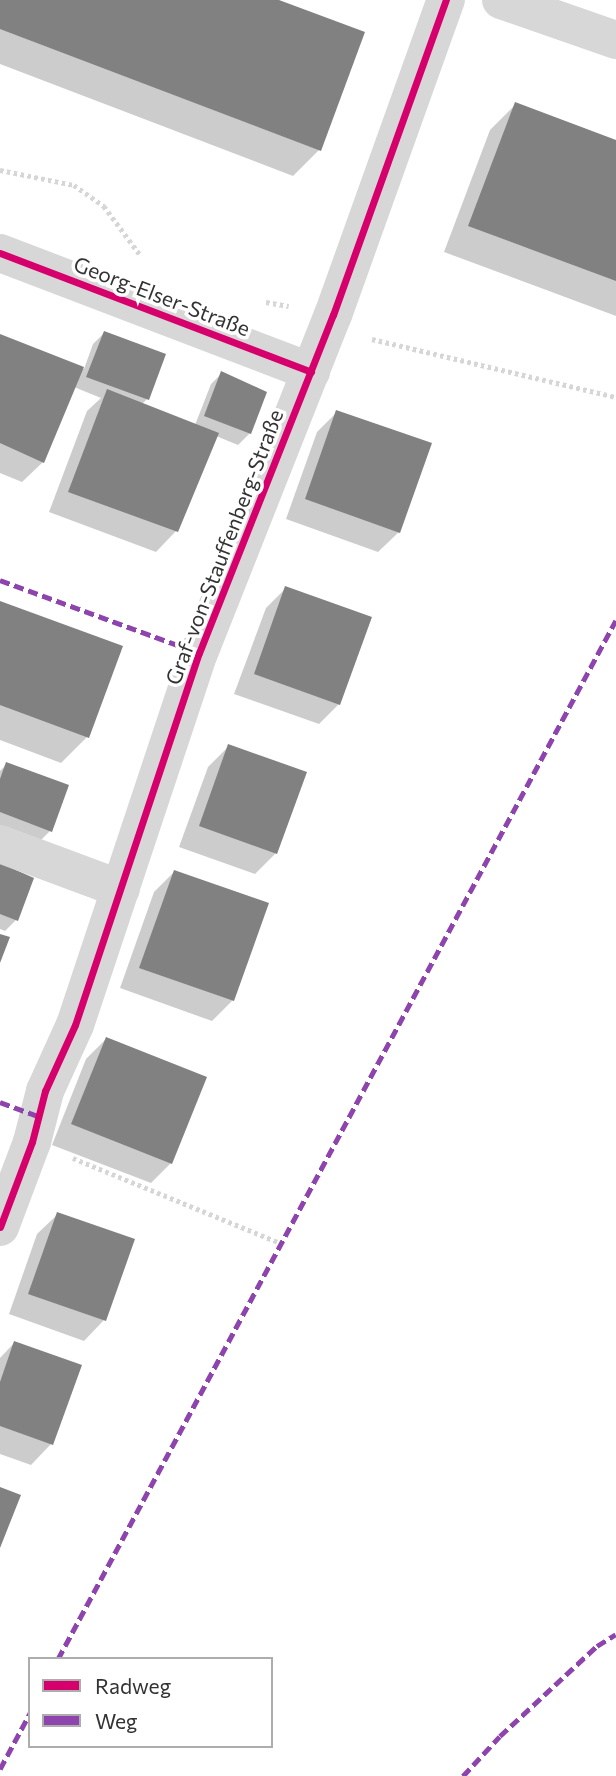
<!DOCTYPE html>
<meta charset="utf-8">
<style>
body{margin:0}
#map{position:relative;width:616px;height:1776px;overflow:hidden;background:#fff;font-family:Commissioner,sans-serif}
div>[style]{position:absolute}
.shadow>*{inset:0;background:#0003}
.building>*{inset:0;background:#818181}
.path>*{height:4.5px;margin-top:-2.25px;transform-origin:0;background:repeating-linear-gradient(90deg,#d6d6d6 0 3.5px,transparent 0 7px)}
.street>*{height:38px;margin:-19px;padding:0 19px;transform-origin:19px;border-radius:19px;background:#d7d7d7}
.quiet>*{height:5px;margin-top:-2.5px;transform-origin:0;background:repeating-linear-gradient(90deg,#8e44ad 0 10px,transparent 0 15px)}
.cycleway>*{height:7px;margin:-3.5px;padding:0 3.5px;transform-origin:3.5px;border-radius:3.5px;background:#d6006c}
span{translate:-50% -50%;white-space:nowrap;text-align:center;line-height:1.15;-webkit-text-stroke:7px #fff;paint-order:stroke}
.street-label{font-size:21px;color:#333}
.legend{position:absolute;left:28px;top:1657px;width:245px;height:91px;box-sizing:border-box;background:#fff;border:2px solid #adadad;margin:0;padding:9px 12px;list-style:none;font-size:21px;color:#333}
.legend li{display:flex;align-items:center;gap:14px;height:35px}
.legend b{width:35px;border:2px solid #adadad}
</style>
<div id="map">
<div class="shadow">
<div style="clip-path:polygon(0 0,273px 0,319px 150px,293px 176px,0 64px)"></div>
<div style="clip-path:polygon(516px 104px,616px 141px,616px 316px,444px 252px,490px 130px)"></div>
<div style="clip-path:polygon(104px 333px,164px 355px,147px 399px,142px 404px,195px 425px,211px 384px,222px 373px,250px 433px,238px 445px,216px 436px,176px 531px,156px 552px,49px 512px,87px 411px,101px 398px,74px 387px,43px 462px,22px 482px,0 473px,0 336px,84px 369px,93px 344px)"></div>
<div style="clip-path:polygon(337px 412px,399px 532px,378px 552px,286px 519px,317px 432px)"></div>
<div style="clip-path:polygon(286px 588px,339px 704px,319px 724px,234px 694px,266px 608px)"></div>
<div style="clip-path:polygon(0 603px,87px 737px,61px 763px,0 740px)"></div>
<div style="clip-path:polygon(229px 746px,304px 773px,275px 854px,255px 874px,179px 847px,208px 767px)"></div>
<div style="clip-path:polygon(7px 764px,50px 831px,39px 842px,0 827px,0 771px)"></div>
<div style="clip-path:polygon(0 865px,16px 920px,5px 931px,0 929px)"></div>
<div style="clip-path:polygon(174px 872px,233px 1000px,212px 1021px,120px 988px,154px 892px)"></div>
<div style="clip-path:polygon(106px 1039px,171px 1163px,151px 1183px,52px 1145px,86px 1059px)"></div>
<div style="clip-path:polygon(58px 1214px,104px 1320px,84px 1341px,9px 1314px,37px 1234px)"></div>
<div style="clip-path:polygon(14px 1343px,51px 1444px,31px 1465px,0 1454px,0 1358px)"></div>
</div>
<div class="building">
<div style="clip-path:polygon(0 0,279px 0,365px 32px,321px 151px,0 29px)"></div>
<div style="clip-path:polygon(515px 102px,616px 140px,616px 281px,468px 226px)"></div>
<div style="clip-path:polygon(104px 331px,166px 354px,149px 400px,86px 377px)"></div>
<div style="clip-path:polygon(0 334px,84px 367px,44px 463px,0 443px)"></div>
<div style="clip-path:polygon(221px 371px,267px 392px,251px 434px,204px 416px)"></div>
<div style="clip-path:polygon(107px 389px,219px 433px,178px 532px,68px 492px)"></div>
<div style="clip-path:polygon(336px 410px,432px 443px,400px 533px,305px 499px)"></div>
<div style="clip-path:polygon(285px 586px,372px 617px,340px 705px,254px 674px)"></div>
<div style="clip-path:polygon(0 601px,123px 646px,89px 738px,0 705px)"></div>
<div style="clip-path:polygon(228px 744px,307px 772px,277px 854px,199px 826px)"></div>
<div style="clip-path:polygon(6px 762px,69px 785px,52px 832px,0 812px,0 779px)"></div>
<div style="clip-path:polygon(0 863px,34px 878px,18px 921px,0 914px)"></div>
<div style="clip-path:polygon(174px 870px,269px 903px,234px 1001px,139px 968px)"></div>
<div style="clip-path:polygon(0 934px,10px 937px,0 963px)"></div>
<div style="clip-path:polygon(106px 1037px,207px 1077px,172px 1164px,71px 1124px)"></div>
<div style="clip-path:polygon(57px 1212px,135px 1239px,106px 1321px,28px 1294px)"></div>
<div style="clip-path:polygon(14px 1341px,82px 1365px,53px 1445px,0 1426px,0 1382px)"></div>
<div style="clip-path:polygon(0 1487px,21px 1495px,0 1548px)"></div>
</div>
<div class="path">
<div style="left:0;top:170px;width:76px;rotate:11.5deg"></div>
<div style="left:74px;top:185px;width:37px;rotate:35deg"></div>
<div style="left:104px;top:206px;width:62px;rotate:53.5deg"></div>
<div style="left:266px;top:302px;width:23px;rotate:10deg"></div>
<div style="left:372px;top:339px;width:251px;rotate:13.4deg"></div>
<div style="left:73px;top:1158px;width:224px;rotate:22.3deg"></div>
</div>
<div class="street">
<div style="left:501px;top:0;width:122px;rotate:19.2deg"></div>
<div style="left:0;top:253px;width:333px;rotate:20.9deg"></div>
<div style="left:0;top:844px;width:129px;rotate:20.4deg"></div>
<div style="left:0;top:1227px;width:91px;rotate:-69.4deg"></div>
<div style="left:32px;top:1142px;width:53px;rotate:-75.7deg"></div>
<div style="left:45px;top:1091px;width:72px;rotate:-65.6deg"></div>
<div style="left:75px;top:1025px;width:392px;rotate:-71.6deg"></div>
<div style="left:199px;top:653px;width:364px;rotate:-68.4deg"></div>
<div style="left:333px;top:315px;width:335px;rotate:-70.3deg"></div>
</div>
<div class="quiet">
<div style="left:0;top:580px;width:212px;rotate:20.1deg"></div>
<div style="left:0;top:1102px;width:40px;rotate:20.2deg"></div>
<div style="left:58px;top:1659px;width:1179px;rotate:-61.76deg"></div>
<div style="left:0;top:1769px;width:64px;rotate:-61.8deg"></div>
<div style="left:463px;top:1776px;width:54px;rotate:-47.2deg"></div>
<div style="left:500px;top:1736px;width:132px;rotate:-42.9deg"></div>
<div style="left:597px;top:1646px;width:22px;rotate:-32deg"></div>
</div>
<div class="cycleway">
<div style="left:0;top:253px;width:333px;rotate:20.9deg"></div>
<div style="left:0;top:1227px;width:91px;rotate:-69.4deg"></div>
<div style="left:32px;top:1142px;width:53px;rotate:-75.7deg"></div>
<div style="left:45px;top:1091px;width:72px;rotate:-65.6deg"></div>
<div style="left:75px;top:1025px;width:392px;rotate:-71.6deg"></div>
<div style="left:199px;top:653px;width:364px;rotate:-68.4deg"></div>
<div style="left:333px;top:315px;width:335px;rotate:-70.3deg"></div>
</div>
<div class="street-label">
<span style="left:162px;top:296px;rotate:21deg">Georg-Elser-Straße</span>
<span style="left:224px;top:547px;rotate:-69deg">Graf-von-Stauffenberg-Straße</span>
</div>
<ul class="legend">
<li><b style="height:9px;background:#d6006c"></b>Radweg</li>
<li><b style="height:9px;background:#8e44ad"></b>Weg</li>
</ul>
</div>
